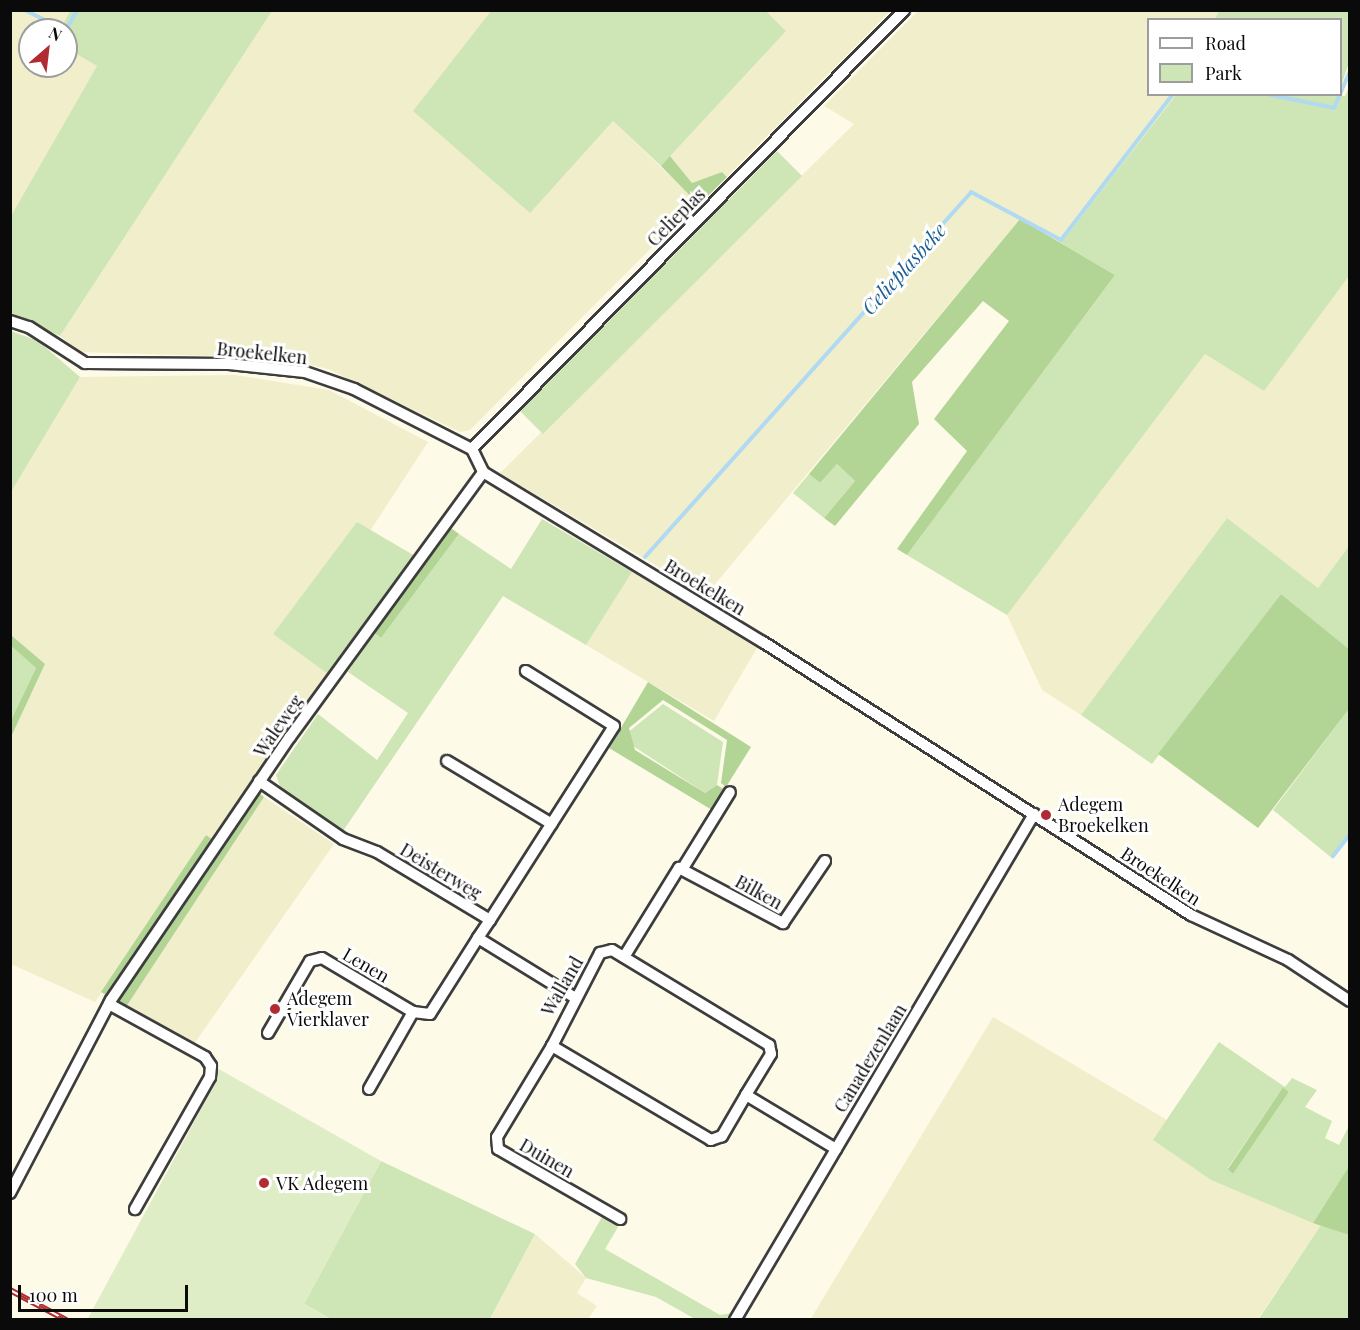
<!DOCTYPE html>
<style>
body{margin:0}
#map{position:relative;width:1360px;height:1330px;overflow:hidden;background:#fefae8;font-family:"Playfair Display",serif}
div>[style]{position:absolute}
.farmland>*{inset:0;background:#f1eecb}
.green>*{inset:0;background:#cee5b5}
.forest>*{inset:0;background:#b2d596}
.pitch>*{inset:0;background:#dfedc6}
.stream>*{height:4px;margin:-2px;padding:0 2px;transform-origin:2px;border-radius:2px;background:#b0d9f2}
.roads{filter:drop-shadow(2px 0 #3d3d3d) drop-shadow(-2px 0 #3d3d3d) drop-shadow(0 2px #3d3d3d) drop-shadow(0 -2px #3d3d3d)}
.minor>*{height:10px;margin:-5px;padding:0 5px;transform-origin:5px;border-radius:5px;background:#fff}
.rail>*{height:6px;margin-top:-3px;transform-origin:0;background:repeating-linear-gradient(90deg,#fff 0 11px,#b02c32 0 22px);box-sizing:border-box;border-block:2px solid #b02c32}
.dots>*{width:16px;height:16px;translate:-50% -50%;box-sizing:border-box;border:3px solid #fff;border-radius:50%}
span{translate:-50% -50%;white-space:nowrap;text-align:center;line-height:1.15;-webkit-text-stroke:6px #fff;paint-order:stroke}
.street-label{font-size:18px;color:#0a0a0a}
.poi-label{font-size:18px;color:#0a0a0a}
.left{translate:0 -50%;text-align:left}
.water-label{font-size:20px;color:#1c5f93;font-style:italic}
.frame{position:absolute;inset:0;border:12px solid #0a0a0a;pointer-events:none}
.legend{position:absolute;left:1147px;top:18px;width:195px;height:78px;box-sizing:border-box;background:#fff;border:2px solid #9d9d9d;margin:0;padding:8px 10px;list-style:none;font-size:18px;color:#0a0a0a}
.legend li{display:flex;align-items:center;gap:12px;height:30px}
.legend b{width:30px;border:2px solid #9d9d9d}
.north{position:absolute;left:18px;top:18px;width:60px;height:60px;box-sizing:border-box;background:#fff;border:2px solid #9d9d9d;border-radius:50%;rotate:28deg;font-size:16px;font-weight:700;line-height:24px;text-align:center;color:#0a0a0a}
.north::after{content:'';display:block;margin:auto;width:21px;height:27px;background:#b02c32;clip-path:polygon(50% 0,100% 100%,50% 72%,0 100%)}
.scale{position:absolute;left:18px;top:1285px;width:170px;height:27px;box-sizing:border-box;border:3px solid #0a0a0a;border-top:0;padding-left:8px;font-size:18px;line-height:21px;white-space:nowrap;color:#0a0a0a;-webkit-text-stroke:4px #fff;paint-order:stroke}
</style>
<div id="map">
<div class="farmland">
<div style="clip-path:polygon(11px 11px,70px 11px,60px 30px,30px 30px,30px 66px,66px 66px,66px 48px,97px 66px,11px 218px)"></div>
<div style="clip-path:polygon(272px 11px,491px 11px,414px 111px,530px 212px,613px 121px,697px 202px,470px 430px,460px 432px,328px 369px,280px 358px,80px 352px,60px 336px)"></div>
<div style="clip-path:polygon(766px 11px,890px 11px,727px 177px,722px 172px,692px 183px,670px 156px,786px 31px)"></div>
<div style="clip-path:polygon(918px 11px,1219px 11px,1215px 19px,1148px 20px,1148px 94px,1176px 95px,1061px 243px,1020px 219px,706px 595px,500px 473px,854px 124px,824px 106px)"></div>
<div style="clip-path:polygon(1349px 276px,1349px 546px,1318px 588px,1227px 518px,1081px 715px,1042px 690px,1007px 615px,1205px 354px,1264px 391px)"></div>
<div style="clip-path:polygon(235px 375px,329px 390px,428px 442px,370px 531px,357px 523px,273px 634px,328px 674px,214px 840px,206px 835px,95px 1002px,11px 964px,11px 737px,45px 664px,11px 635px,11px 492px,80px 377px)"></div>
<div style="clip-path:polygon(632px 572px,757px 648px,714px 721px,586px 645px)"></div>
<div style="clip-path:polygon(264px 797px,334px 844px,194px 1044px,126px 1007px)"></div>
<div style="clip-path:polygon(993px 1017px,1167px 1120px,1153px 1140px,1211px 1180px,1321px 1225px,1258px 1319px,810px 1320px)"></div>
<div style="clip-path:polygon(535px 1234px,586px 1278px,577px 1293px,597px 1306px,588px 1319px,490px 1320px)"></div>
</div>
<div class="green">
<div style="clip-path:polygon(70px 11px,272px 11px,60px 336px,11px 313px,10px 218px,97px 66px,66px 48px,66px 30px,60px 30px)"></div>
<div style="clip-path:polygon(491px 11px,766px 11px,786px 31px,661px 166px,613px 121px,530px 213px,413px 111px)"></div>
<div style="clip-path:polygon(1219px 11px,1349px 11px,1349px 63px,1341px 86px,1340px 20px,1215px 19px)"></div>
<div style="clip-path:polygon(1349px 87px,1349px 276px,1264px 391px,1205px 354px,1007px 615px,907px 555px,1115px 275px,1061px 243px,1176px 95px,1345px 96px)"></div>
<div style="clip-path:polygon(777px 151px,802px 176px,543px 434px,520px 411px)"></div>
<div style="clip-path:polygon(11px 331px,38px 341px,80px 377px,11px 492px)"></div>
<div style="clip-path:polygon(837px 464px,855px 481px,824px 518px,793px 493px,809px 474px,820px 483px)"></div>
<div style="clip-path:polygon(1227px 518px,1318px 588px,1349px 546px,1349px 649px,1281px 594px,1152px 764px,1081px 715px)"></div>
<div style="clip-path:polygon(542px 519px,632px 572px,586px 645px,503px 596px,343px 831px,281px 789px,276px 775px,318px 714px,377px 760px,408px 713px,348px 672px,373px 633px,381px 638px,459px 534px,511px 569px)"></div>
<div style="clip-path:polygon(357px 522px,415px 556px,328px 674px,273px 634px)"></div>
<div style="clip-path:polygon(11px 646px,36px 668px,11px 720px)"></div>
<div style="clip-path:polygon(663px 704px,723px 742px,717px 785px,705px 793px,630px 744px,626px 734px)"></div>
<div style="clip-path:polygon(1349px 709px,1349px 837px,1333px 859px,1273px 810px)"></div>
<div style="clip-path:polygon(evenodd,1219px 1042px,1285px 1087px,1292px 1078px,1317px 1090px,1305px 1107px,1332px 1121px,1325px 1138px,1339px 1145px,1349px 1126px,1349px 1166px,1313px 1223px,1211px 1180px,1153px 1140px,1219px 1042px,1283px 1087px,1289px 1092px,1233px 1174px,1228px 1168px,1283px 1087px)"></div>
<div style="clip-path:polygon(381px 1161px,535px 1234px,490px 1319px,331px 1319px,304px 1304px)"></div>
<div style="clip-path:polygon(602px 1217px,618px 1227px,605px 1249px,720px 1315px,732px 1313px,728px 1319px,695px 1319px,656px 1297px,586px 1278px,575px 1264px)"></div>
<div style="clip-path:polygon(1321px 1225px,1349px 1235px,1349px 1319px,1258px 1320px)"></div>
</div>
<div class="forest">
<div style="clip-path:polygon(670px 156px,692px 183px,722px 172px,727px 177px,699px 205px,661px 166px)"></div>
<div style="clip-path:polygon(1020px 219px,1115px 275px,907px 555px,897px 549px,967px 451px,934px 419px,1009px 321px,983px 301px,912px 382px,919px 424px,835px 526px,824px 518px,855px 481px,837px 464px,820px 483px,809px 474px)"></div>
<div style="clip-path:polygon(451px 528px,459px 534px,381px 638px,374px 633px)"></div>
<div style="clip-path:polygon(1281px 594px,1349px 649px,1349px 709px,1258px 828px,1158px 754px)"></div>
<div style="clip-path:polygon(11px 635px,45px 664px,11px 737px,11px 720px,36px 668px,11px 646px)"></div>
<div style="clip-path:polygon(648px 682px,751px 747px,726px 787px,721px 783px,727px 740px,663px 700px,629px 728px,635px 750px,705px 793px,717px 785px,725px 790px,712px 810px,609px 748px)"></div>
<div style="clip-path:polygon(258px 792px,264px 797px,126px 1007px,101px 992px,206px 835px,221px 845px)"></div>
<div style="clip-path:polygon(1283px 1087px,1289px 1092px,1233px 1174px,1228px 1169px)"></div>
<div style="clip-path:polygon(1349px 1166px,1349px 1235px,1313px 1223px)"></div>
</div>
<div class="pitch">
<div style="clip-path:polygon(217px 1068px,381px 1161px,304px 1304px,331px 1319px,87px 1320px,213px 1087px)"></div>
</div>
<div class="stream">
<div style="left:25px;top:10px;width:44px;rotate:27.1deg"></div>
<div style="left:66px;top:30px;width:23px;rotate:-61deg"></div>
<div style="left:1267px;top:94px;width:68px;rotate:11.8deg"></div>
<div style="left:1334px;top:108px;width:40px;rotate:-66.6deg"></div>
<div style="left:645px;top:557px;width:489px;rotate:-48.2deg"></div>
<div style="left:971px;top:192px;width:102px;rotate:28.1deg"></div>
<div style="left:1061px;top:240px;width:184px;rotate:-52.5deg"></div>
<div style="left:1333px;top:856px;width:28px;rotate:-52deg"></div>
</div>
<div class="roads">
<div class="minor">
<div style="left:10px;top:321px;width:20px;rotate:18deg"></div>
<div style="left:29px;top:327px;width:67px;rotate:32.7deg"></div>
<div style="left:85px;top:363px;width:144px;rotate:0.4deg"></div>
<div style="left:229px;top:364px;width:76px;rotate:6deg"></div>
<div style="left:305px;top:372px;width:52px;rotate:19.1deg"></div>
<div style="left:354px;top:389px;width:132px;rotate:27deg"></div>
<div style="left:472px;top:449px;width:25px;rotate:64deg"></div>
<div style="left:483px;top:472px;width:328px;rotate:31.3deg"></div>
<div style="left:763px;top:642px;width:508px;rotate:32.53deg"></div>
<div style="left:1191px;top:915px;width:107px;rotate:24.9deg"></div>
<div style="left:1288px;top:960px;width:74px;rotate:33.5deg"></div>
<div style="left:472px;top:449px;width:616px;rotate:-45.46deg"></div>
<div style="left:447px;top:761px;width:122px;rotate:31deg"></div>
<div style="left:259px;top:781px;width:102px;rotate:34.6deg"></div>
<div style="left:343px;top:839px;width:36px;rotate:21deg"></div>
<div style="left:377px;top:852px;width:132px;rotate:31deg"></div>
<div style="left:490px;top:920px;width:22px;rotate:124deg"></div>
<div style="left:478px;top:938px;width:113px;rotate:31.6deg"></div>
<div style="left:683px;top:868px;width:89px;rotate:-58.3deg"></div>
<div style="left:490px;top:920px;width:230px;rotate:-57.4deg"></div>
<div style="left:614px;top:726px;width:104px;rotate:-148deg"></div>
<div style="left:624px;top:957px;width:105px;rotate:-58.3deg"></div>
<div style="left:679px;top:868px;width:118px;rotate:27.9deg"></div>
<div style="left:783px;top:923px;width:75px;rotate:-55.9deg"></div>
<div style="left:109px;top:1004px;width:110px;rotate:28.9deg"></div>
<div style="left:205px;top:1057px;width:11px;rotate:56deg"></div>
<div style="left:211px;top:1066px;width:11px;rotate:95deg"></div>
<div style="left:210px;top:1077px;width:152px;rotate:119.6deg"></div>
<div style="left:268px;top:1033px;width:83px;rotate:-59.7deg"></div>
<div style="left:310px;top:961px;width:12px;rotate:-14deg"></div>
<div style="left:322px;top:958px;width:106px;rotate:30.7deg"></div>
<div style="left:413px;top:1012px;width:17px;rotate:7deg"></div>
<div style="left:430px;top:1014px;width:90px;rotate:-57.7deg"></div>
<div style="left:552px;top:1046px;width:106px;rotate:121.1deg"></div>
<div style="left:497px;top:1137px;width:12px;rotate:85deg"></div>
<div style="left:498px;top:1149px;width:141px;rotate:29.8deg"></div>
<div style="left:369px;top:1089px;width:89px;rotate:-60.3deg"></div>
<div style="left:746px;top:1095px;width:48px;rotate:120.3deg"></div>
<div style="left:722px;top:1136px;width:12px;rotate:160deg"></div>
<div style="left:711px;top:1140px;width:185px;rotate:-149.4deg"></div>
<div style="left:552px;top:1046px;width:105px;rotate:-62.7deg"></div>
<div style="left:600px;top:953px;width:12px;rotate:-14deg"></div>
<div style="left:612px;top:950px;width:184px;rotate:31.2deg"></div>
<div style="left:769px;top:1045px;width:9px;rotate:77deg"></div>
<div style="left:771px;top:1054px;width:48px;rotate:121.4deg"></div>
<div style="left:746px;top:1095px;width:105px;rotate:31deg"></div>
<div style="left:10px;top:1193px;width:218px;rotate:-62.4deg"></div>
<div style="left:111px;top:1000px;width:318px;rotate:-55.8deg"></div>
<div style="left:290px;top:737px;width:328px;rotate:-53.9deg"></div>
<div style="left:735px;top:1320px;width:588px;rotate:-59.42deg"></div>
</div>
</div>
<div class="rail">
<div style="left:10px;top:1290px;width:64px;rotate:28.2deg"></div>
</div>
<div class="dots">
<div style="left:1046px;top:815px;background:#b02c32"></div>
<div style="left:275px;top:1009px;background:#b02c32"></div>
<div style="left:264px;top:1183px;background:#b02c32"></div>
</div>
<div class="street-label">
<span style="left:676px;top:217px;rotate:-45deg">Celieplas</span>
<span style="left:262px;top:353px;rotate:6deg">Broekelken</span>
<span style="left:705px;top:587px;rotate:31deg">Broekelken</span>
<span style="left:278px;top:726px;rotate:-55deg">Waleweg</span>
<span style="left:441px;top:871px;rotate:31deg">Deisterweg</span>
<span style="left:1161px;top:876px;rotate:33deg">Broekelken</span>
<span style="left:759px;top:892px;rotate:29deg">Bilken</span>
<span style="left:366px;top:965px;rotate:30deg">Lenen</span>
<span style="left:562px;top:986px;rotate:-60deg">Walland</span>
<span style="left:870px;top:1058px;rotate:-59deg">Canadezenlaan</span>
<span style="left:547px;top:1158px;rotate:30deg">Duinen</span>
</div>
<div class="poi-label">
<span class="left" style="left:1058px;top:815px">Adegem<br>Broekelken</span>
<span class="left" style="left:287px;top:1009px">Adegem<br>Vierklaver</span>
<span class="left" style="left:276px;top:1183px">VK Adegem</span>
</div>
<div class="water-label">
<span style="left:903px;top:268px;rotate:-48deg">Celieplasbeke</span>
</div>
<div class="frame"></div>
<ul class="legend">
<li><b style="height:8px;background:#fff"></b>Road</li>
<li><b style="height:16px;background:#cee5b5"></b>Park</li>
</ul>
<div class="north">N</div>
<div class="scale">100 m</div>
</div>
